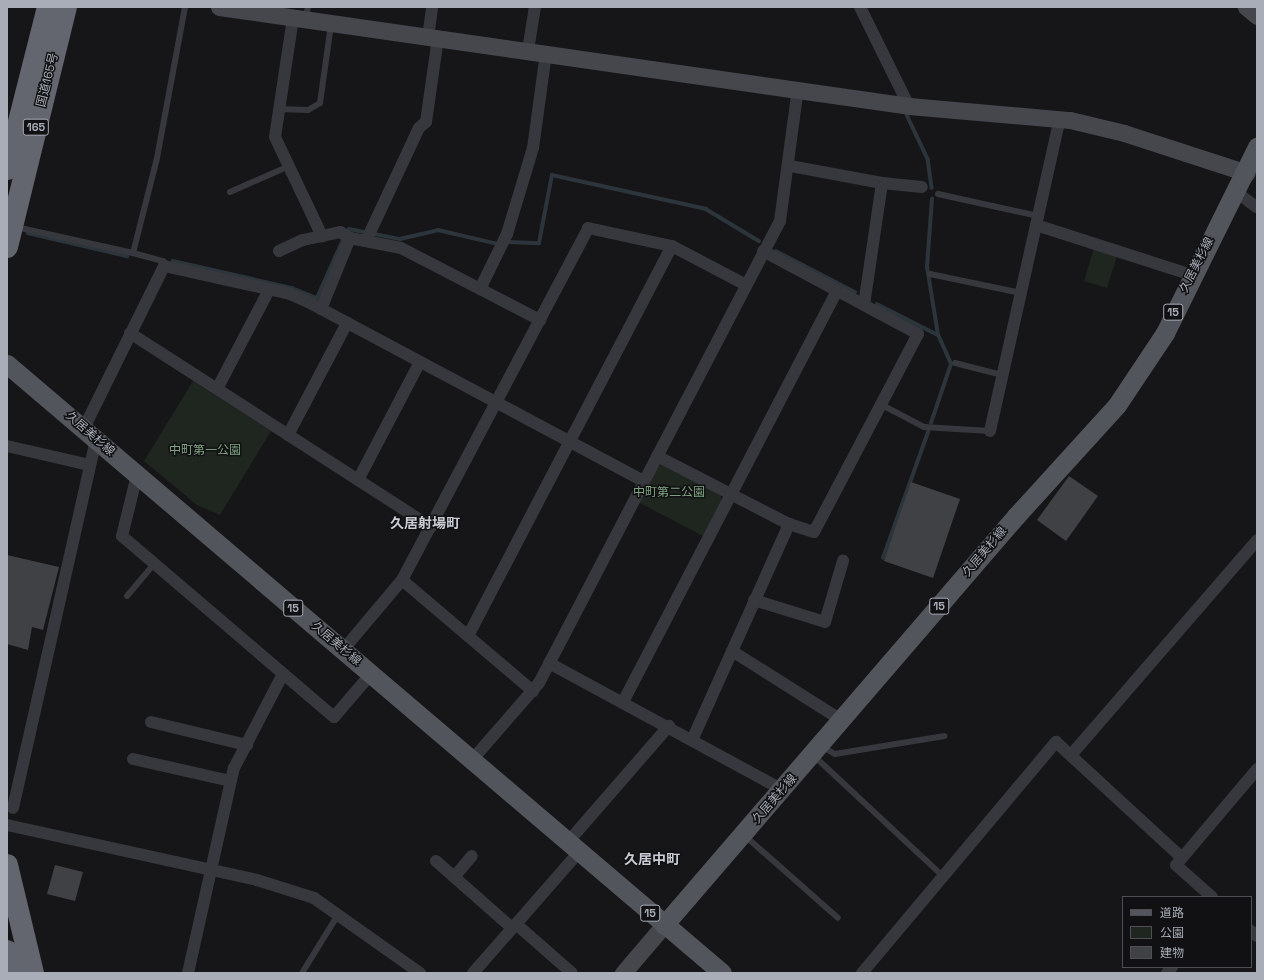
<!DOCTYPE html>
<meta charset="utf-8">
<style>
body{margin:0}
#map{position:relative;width:1264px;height:980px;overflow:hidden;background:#161618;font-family:"Space Grotesk","Noto Sans JP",sans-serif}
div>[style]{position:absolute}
.green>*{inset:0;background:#1e261f}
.stream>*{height:3.5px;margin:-1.75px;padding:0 1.75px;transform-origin:1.75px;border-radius:1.75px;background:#2c353c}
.building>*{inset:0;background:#404145}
.lane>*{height:6px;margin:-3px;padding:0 3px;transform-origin:3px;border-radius:3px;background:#37383d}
.street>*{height:12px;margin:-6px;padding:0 6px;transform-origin:6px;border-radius:6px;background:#37383d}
.secondary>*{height:17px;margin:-8.5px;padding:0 8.5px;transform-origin:8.5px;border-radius:8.5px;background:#45474d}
.primary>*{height:19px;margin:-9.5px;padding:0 9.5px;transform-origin:9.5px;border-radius:9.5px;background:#53555c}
.highway>*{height:22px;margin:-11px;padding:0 11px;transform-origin:11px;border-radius:11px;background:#63666e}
span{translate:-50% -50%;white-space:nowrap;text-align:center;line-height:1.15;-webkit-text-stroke:3px #111113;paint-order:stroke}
.shield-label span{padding:1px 3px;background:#111113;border:1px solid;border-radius:3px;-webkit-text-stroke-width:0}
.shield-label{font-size:11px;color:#a8adb8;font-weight:700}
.street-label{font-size:12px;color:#a8adb8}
.park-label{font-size:12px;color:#7fa381}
.quarter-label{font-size:14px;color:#c9ccd4;font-weight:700}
.frame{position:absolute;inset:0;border:8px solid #a8adb8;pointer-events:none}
.legend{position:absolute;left:1122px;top:896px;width:130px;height:72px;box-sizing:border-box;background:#111113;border:1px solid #4d4f55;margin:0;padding:5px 7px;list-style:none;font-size:12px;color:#a8adb8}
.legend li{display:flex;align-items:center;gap:8px;height:20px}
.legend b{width:20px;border:1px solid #4d4f55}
</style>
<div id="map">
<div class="green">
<div style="clip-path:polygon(1095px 245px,1118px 253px,1107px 288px,1084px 281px)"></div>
<div style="clip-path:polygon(193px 381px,271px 431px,220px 515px,197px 505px,144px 461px)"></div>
<div style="clip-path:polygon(662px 465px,720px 495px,722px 500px,703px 536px,638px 502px,656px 467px)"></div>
</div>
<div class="stream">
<div style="left:907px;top:115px;width:49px;rotate:64.5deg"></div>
<div style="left:928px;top:159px;width:29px;rotate:82deg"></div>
<div style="left:349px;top:229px;width:52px;rotate:11.1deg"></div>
<div style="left:400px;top:239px;width:39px;rotate:-13deg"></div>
<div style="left:438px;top:230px;width:62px;rotate:13.1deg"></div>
<div style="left:28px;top:233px;width:102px;rotate:13.1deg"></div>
<div style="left:506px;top:242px;width:33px;rotate:2deg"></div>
<div style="left:539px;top:243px;width:69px;rotate:-79.2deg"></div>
<div style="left:552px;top:175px;width:158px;rotate:12.4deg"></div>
<div style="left:706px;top:209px;width:62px;rotate:31.1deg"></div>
<div style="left:776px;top:251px;width:89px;rotate:27.4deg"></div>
<div style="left:173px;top:261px;width:122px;rotate:12.8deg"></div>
<div style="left:292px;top:288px;width:27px;rotate:22deg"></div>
<div style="left:317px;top:298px;width:61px;rotate:-65.9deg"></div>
<div style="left:877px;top:304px;width:68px;rotate:26.9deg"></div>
<div style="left:931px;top:423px;width:62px;rotate:-71.3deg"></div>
<div style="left:951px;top:364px;width:32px;rotate:-114deg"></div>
<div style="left:938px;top:335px;width:69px;rotate:-99.2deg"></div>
<div style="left:927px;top:267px;width:68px;rotate:-85.8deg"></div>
<div style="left:883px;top:558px;width:134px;rotate:-70.3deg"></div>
</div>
<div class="building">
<div style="clip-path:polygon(1069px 476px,1098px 496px,1066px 541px,1037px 520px)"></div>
<div style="clip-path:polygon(911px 482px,960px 499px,933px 578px,884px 561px)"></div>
<div style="clip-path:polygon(7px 555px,59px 567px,43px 630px,32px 627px,28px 650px,7px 644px)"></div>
<div style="clip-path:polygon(55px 865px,83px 872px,75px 901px,47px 894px)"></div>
</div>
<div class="lane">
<div style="left:306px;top:18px;width:11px;rotate:-80deg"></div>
<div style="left:279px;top:109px;width:29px;rotate:2deg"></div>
<div style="left:308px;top:110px;width:14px;rotate:-30deg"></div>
<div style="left:320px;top:103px;width:79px;rotate:-82deg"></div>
<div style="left:230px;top:192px;width:64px;rotate:-23.8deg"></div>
<div style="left:938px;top:194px;width:102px;rotate:12.4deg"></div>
<div style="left:16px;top:227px;width:120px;rotate:12.5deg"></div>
<div style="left:133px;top:253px;width:31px;rotate:15deg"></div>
<div style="left:163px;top:261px;width:5px;rotate:79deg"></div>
<div style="left:133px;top:253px;width:98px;rotate:-75.8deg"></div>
<div style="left:157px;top:158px;width:154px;rotate:-79.5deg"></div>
<div style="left:930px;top:274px;width:93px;rotate:11.8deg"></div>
<div style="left:955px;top:363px;width:49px;rotate:14.3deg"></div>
<div style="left:880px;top:404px;width:50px;rotate:27.6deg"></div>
<div style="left:924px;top:427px;width:66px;rotate:3.5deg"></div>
<div style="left:127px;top:596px;width:42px;rotate:-49.8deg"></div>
<div style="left:821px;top:746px;width:16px;rotate:30deg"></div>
<div style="left:835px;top:754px;width:111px;rotate:-9.3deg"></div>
<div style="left:813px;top:755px;width:179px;rotate:43deg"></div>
<div style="left:744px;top:835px;width:125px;rotate:41.4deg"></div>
<div style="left:302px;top:973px;width:70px;rotate:-58.3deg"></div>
</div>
<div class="street">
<div style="left:860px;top:7px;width:110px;rotate:63.7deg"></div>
<div style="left:293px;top:18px;width:120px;rotate:98.6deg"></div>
<div style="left:275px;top:137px;width:110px;rotate:64.6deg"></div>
<div style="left:428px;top:37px;width:30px;rotate:-82deg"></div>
<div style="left:528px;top:50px;width:44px;rotate:-80.8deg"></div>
<div style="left:882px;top:183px;width:40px;rotate:5.7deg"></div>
<div style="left:1236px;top:192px;width:26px;rotate:36deg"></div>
<div style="left:1036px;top:225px;width:164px;rotate:17.8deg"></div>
<div style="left:366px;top:241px;width:125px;rotate:-64.9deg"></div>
<div style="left:419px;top:128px;width:9px;rotate:-41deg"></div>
<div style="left:426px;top:122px;width:85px;rotate:-81.9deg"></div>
<div style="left:279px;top:251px;width:26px;rotate:-25deg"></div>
<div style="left:303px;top:240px;width:38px;rotate:-12deg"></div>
<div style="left:340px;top:232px;width:12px;rotate:31deg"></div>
<div style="left:350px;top:238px;width:52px;rotate:11.1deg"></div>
<div style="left:401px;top:248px;width:157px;rotate:27.4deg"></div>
<div style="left:763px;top:251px;width:115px;rotate:28.1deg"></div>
<div style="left:480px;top:289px;width:61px;rotate:-63.9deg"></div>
<div style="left:507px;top:234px;width:90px;rotate:-73.2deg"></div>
<div style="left:533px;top:148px;width:96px;rotate:-82.2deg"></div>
<div style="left:321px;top:309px;width:77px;rotate:-67.8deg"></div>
<div style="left:130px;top:333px;width:358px;rotate:32.8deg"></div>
<div style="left:217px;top:389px;width:112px;rotate:-62.3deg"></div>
<div style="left:84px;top:428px;width:181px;rotate:-63.7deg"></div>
<div style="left:164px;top:266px;width:129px;rotate:12.5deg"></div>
<div style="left:290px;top:294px;width:24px;rotate:24deg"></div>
<div style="left:312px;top:304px;width:376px;rotate:28.1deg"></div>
<div style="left:990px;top:431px;width:320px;rotate:-77.4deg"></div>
<div style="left:288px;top:435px;width:127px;rotate:-62.2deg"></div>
<div style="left:7px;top:446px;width:84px;rotate:13deg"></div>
<div style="left:657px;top:456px;width:148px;rotate:27.3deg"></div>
<div style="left:789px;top:524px;width:26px;rotate:18deg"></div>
<div style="left:814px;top:532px;width:224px;rotate:-62.3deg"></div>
<div style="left:918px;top:334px;width:61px;rotate:-151.8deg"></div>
<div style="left:864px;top:305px;width:123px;rotate:-81.6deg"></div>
<div style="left:882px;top:183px;width:94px;rotate:-169.5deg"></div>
<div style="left:137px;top:475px;width:63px;rotate:103.8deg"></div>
<div style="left:122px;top:536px;width:279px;rotate:40.5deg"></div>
<div style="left:334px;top:717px;width:57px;rotate:-49.3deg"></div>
<div style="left:358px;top:480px;width:133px;rotate:-62.3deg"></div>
<div style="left:402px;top:580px;width:172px;rotate:40.3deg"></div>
<div style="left:754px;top:600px;width:74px;rotate:17.2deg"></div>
<div style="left:825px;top:622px;width:64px;rotate:-73.6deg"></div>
<div style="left:468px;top:636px;width:440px;rotate:-62.4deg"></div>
<div style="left:343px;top:650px;width:92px;rotate:-49.9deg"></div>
<div style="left:402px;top:580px;width:398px;rotate:-62.1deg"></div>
<div style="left:588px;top:228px;width:86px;rotate:12.1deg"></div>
<div style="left:672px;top:246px;width:84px;rotate:27.8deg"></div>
<div style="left:732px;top:651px;width:129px;rotate:32.3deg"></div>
<div style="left:549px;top:663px;width:266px;rotate:28.5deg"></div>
<div style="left:623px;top:702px;width:463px;rotate:-62.5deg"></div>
<div style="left:151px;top:722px;width:99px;rotate:13.5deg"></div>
<div style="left:693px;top:738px;width:235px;rotate:-65.8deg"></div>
<div style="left:1071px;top:755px;width:284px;rotate:-49.1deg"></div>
<div style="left:133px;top:759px;width:100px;rotate:12.7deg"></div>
<div style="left:472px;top:760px;width:102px;rotate:-49deg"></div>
<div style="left:539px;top:683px;width:521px;rotate:-62.45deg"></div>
<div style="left:780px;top:221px;width:134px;rotate:-82.3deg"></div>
<div style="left:13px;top:808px;width:378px;rotate:-77.3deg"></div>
<div style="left:7px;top:825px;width:256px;rotate:12.4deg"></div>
<div style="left:257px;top:880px;width:60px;rotate:17.5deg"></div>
<div style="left:314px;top:898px;width:130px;rotate:35.3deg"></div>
<div style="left:568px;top:842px;width:154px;rotate:-49deg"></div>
<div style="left:436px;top:861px;width:101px;rotate:41.4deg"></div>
<div style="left:455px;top:876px;width:26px;rotate:-50deg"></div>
<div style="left:1212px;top:897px;width:48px;rotate:-138.4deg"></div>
<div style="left:1176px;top:865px;width:126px;rotate:-49.8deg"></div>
<div style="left:516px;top:924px;width:74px;rotate:41.2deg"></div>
<div style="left:1251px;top:931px;width:8px;rotate:40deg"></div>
<div style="left:188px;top:973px;width:210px;rotate:-77.4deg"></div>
<div style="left:234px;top:768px;width:106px;rotate:-62.5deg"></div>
<div style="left:473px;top:973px;width:161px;rotate:-48.8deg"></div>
<div style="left:862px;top:973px;width:302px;rotate:-50deg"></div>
<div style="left:1056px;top:742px;width:170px;rotate:42.6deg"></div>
<div style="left:1167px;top:973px;width:8px;rotate:-50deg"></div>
</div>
<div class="secondary">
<div style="left:219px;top:7px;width:697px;rotate:8.16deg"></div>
<div style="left:909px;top:106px;width:162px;rotate:5deg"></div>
<div style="left:1070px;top:120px;width:56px;rotate:13.5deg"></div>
<div style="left:1124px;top:133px;width:129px;rotate:18deg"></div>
<div style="left:1246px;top:7px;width:14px;rotate:39deg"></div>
<div style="left:623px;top:973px;width:63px;rotate:-49.5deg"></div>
</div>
<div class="primary">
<div style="left:7px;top:364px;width:939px;rotate:40.42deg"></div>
<div style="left:664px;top:925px;width:540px;rotate:-49.28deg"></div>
<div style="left:1016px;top:516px;width:150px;rotate:-47.7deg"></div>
<div style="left:1117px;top:405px;width:87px;rotate:-56.3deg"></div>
<div style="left:1165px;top:333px;width:208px;rotate:-63.7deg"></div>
</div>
<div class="highway">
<div style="left:7px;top:169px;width:167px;rotate:-75.8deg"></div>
<div style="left:7px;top:247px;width:247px;rotate:-76.2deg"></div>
<div style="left:7px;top:865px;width:111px;rotate:76.5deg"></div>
<div style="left:7px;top:951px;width:23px;rotate:77deg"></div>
</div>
<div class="shield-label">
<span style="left:36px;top:127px">165</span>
<span style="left:1173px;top:312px">15</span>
<span style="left:939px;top:606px">15</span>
<span style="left:293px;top:608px">15</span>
<span style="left:650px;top:913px">15</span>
</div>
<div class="street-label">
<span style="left:48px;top:80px;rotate:-76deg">国道165号</span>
<span style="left:1197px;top:265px;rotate:-63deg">久居美杉線</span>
<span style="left:90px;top:434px;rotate:41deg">久居美杉線</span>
<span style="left:985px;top:552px;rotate:-50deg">久居美杉線</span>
<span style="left:336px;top:644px;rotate:40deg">久居美杉線</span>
<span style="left:775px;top:799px;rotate:-49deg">久居美杉線</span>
</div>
<div class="park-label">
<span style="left:205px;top:451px">中町第一公園</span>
<span style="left:669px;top:493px">中町第二公園</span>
</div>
<div class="quarter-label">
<span style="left:425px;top:523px">久居射場町</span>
<span style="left:652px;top:859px">久居中町</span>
</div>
<div class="frame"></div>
<ul class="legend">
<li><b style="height:5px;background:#53555c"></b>道路</li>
<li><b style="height:11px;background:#1e261f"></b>公園</li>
<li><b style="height:11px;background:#404145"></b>建物</li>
</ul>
</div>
